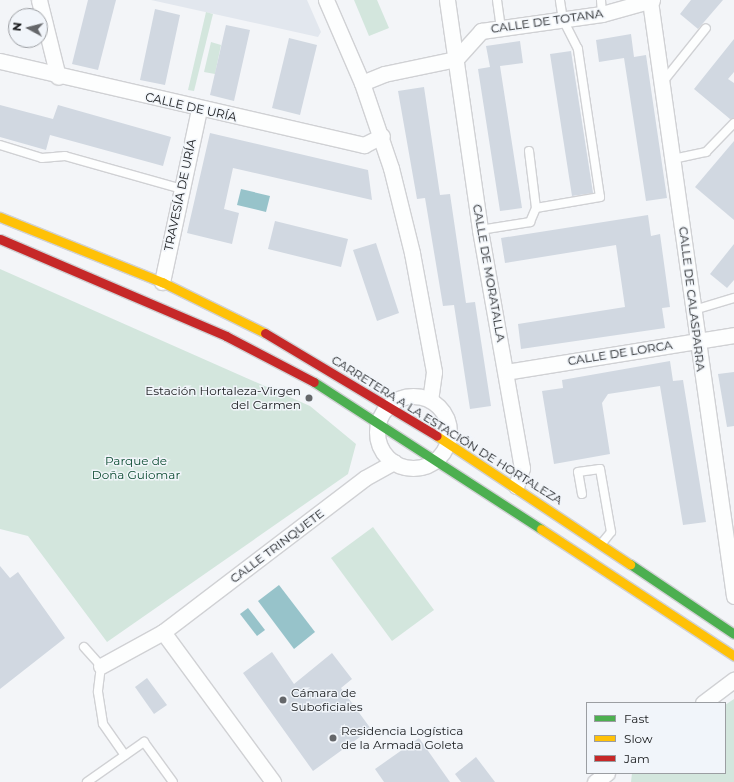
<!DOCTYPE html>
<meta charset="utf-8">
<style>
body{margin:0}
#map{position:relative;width:734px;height:782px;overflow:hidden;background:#f3f5f8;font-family:Montserrat,sans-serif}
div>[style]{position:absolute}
.built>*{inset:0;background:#e2e7ee}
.green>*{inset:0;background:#d3e6dd}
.water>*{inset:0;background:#97c3ca}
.building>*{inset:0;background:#d1d8e1}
.roads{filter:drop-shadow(1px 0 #d0d1d4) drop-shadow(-1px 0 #d0d1d4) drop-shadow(0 1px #d0d1d4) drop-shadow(0 -1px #d0d1d4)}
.lane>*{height:8px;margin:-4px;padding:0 4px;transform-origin:4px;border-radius:4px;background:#fdfefe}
.street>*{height:15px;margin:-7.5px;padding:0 7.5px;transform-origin:7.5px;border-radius:7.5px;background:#fdfefe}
.street>.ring{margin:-7.5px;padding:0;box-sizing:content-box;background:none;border:15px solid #fdfefe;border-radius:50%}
.fast>*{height:9px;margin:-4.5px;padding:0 4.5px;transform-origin:4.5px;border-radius:4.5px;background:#4caf50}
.slow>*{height:9px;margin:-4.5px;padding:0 4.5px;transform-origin:4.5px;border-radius:4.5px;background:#ffc107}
.jam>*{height:9px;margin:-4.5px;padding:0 4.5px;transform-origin:4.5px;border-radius:4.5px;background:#c62828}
.dots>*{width:11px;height:11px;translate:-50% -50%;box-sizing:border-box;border:2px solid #f1f5fa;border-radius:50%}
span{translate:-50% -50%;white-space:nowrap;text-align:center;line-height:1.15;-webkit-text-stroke:3px #f1f5fa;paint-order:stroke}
.street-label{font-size:12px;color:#191b1d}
.poi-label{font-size:12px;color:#191b1d}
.right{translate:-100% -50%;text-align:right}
.left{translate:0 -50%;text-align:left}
.park-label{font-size:12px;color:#0d4c32}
.legend{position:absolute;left:586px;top:702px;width:140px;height:72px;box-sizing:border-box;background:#f1f5fa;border:1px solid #9b9ea2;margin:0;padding:5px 7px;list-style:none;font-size:12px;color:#191b1d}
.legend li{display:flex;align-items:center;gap:8px;height:20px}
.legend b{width:20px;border:1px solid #9b9ea2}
.north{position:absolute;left:8px;top:8px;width:40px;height:40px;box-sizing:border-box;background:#f1f5fa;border:1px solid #9b9ea2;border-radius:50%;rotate:277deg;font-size:11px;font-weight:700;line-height:16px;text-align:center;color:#191b1d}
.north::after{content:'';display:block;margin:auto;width:14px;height:18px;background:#65676a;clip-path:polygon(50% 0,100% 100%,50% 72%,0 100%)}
</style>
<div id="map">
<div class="built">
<div style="clip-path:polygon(151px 0,307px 0,321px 32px,318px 37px)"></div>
</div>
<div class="green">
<div style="clip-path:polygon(354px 0,377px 0,389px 28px,369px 36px)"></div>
<div style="clip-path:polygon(206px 12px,213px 14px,194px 91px,188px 90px)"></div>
<div style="clip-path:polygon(211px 42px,221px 45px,215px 74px,204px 72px)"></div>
<div style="clip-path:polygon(0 269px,310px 406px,356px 444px,348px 474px,107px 642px,28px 536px,0 529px)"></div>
<div style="clip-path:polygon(373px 527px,434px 610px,392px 641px,331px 558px)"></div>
<div style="clip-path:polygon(734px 699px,734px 782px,631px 782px,632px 773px,725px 773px,725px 705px)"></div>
</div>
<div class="water">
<div style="clip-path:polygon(241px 189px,270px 196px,266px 212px,237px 205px)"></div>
<div style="clip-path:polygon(279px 585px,315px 632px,294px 649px,258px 601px)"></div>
<div style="clip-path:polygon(248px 608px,265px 630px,257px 636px,240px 614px)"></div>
</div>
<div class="building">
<div style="clip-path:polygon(88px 0,116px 0,98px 70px,72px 64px)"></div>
<div style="clip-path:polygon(691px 0,723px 0,698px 29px,680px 14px)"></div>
<div style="clip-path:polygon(155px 9px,180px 15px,165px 85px,140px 80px)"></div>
<div style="clip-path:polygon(226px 25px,250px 30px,234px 101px,210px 95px)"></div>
<div style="clip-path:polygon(631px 34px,634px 57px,646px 55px,667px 198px,646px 201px,624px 58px,599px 62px,596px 40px)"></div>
<div style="clip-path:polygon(289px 38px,317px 45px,300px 115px,272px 108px)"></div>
<div style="clip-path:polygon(734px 39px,734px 72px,728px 79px,734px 83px,734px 118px,730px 119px,694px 89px)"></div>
<div style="clip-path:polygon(520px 41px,523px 63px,500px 66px,522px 208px,500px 211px,478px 69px,490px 67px,486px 46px)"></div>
<div style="clip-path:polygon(571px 51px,593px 193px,572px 196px,550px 54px)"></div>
<div style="clip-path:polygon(424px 87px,440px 195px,450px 194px,466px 303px,475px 302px,491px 406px,470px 409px,454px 305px,443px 306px,425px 198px,417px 199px,398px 91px)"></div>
<div style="clip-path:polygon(0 105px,53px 119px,58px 105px,171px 137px,163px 166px,50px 135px,46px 150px,0 137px)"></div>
<div style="clip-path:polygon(210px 133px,368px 170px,372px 200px,233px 168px,224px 209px,239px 213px,232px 244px,187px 233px)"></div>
<div style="clip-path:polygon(734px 141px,734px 220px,695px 187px)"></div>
<div style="clip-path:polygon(648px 215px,651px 236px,660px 234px,670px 307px,662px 308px,665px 328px,521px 349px,518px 324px,625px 307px,616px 245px,505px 263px,501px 238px)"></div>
<div style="clip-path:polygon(275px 221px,348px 239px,341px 267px,268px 249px)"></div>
<div style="clip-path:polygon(376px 243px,399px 313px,377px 321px,353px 250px)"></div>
<div style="clip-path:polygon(734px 244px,734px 280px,727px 288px,710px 274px)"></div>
<div style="clip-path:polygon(670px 361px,673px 381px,683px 380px,706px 522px,683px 525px,660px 386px,608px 394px,602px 403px,610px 454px,554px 464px,542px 391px,563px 388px,562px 380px)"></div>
<div style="clip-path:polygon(734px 372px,734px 426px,727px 427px,718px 374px)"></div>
<div style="clip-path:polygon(0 566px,10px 578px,18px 572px,65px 638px,0 689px)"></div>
<div style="clip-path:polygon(272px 652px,294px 684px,332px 653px,352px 679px,341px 688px,371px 729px,313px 771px,243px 673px)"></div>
<div style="clip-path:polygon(147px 678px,167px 705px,154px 714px,135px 687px)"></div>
<div style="clip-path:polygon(419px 738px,450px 782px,384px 782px,375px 769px)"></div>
<div style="clip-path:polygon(476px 757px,495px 782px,461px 782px,455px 774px)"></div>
</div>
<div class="roads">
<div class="lane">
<div style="left:497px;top:0;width:28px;rotate:82deg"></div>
<div style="left:601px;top:0;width:14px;rotate:86deg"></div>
<div style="left:662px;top:83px;width:70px;rotate:-51.3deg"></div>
<div style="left:0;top:145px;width:44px;rotate:17.2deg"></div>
<div style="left:42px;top:158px;width:23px;rotate:-5deg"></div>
<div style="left:65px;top:156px;width:122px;rotate:15.8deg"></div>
<div style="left:529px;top:151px;width:57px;rotate:83deg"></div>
<div style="left:673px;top:159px;width:34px;rotate:-12deg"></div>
<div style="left:706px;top:152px;width:40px;rotate:-46deg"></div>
<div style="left:480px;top:230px;width:51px;rotate:-9.1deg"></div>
<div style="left:530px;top:222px;width:15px;rotate:-67deg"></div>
<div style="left:536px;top:208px;width:65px;rotate:-9.8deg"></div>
<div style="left:600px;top:197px;width:150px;rotate:-98.5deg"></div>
<div style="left:578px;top:49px;width:33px;rotate:-117deg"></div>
<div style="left:563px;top:20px;width:20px;rotate:-99deg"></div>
<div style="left:694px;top:310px;width:42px;rotate:-16.7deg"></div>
<div style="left:582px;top:494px;width:22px;rotate:-100deg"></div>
<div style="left:578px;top:472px;width:22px;rotate:-8deg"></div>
<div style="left:600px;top:469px;width:64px;rotate:80.1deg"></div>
<div style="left:611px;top:532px;width:14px;rotate:129deg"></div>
<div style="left:84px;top:647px;width:25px;rotate:48deg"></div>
<div style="left:101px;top:666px;width:26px;rotate:97deg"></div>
<div style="left:98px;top:692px;width:32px;rotate:81deg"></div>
<div style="left:103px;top:724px;width:38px;rotate:55deg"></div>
<div style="left:87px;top:782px;width:70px;rotate:-35.1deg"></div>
<div style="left:144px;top:742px;width:49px;rotate:54.1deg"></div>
</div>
<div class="street">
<div style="left:39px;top:0;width:79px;rotate:76.1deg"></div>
<div style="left:326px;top:0;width:90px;rotate:66.6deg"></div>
<div style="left:362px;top:83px;width:90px;rotate:71.2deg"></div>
<div style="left:391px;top:168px;width:88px;rotate:76.1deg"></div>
<div style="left:412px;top:253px;width:121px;rotate:79.5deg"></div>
<div style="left:434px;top:372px;width:28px;rotate:98deg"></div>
<div style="left:447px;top:0;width:232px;rotate:81.8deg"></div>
<div style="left:480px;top:230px;width:242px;rotate:80deg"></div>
<div style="left:522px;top:468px;width:19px;rotate:108deg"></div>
<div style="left:650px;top:1px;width:601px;rotate:81.96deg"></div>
<div style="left:0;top:61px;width:374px;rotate:13deg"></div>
<div style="left:364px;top:145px;width:20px;rotate:-27deg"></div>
<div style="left:362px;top:83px;width:24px;rotate:-22deg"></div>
<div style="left:384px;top:74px;width:74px;rotate:-11.8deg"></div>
<div style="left:456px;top:59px;width:38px;rotate:-48deg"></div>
<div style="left:481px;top:31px;width:122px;rotate:-8deg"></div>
<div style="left:602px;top:14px;width:52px;rotate:-15.6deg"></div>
<div style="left:162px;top:282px;width:177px;rotate:-77.9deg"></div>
<div style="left:506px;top:372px;width:231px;rotate:-9.2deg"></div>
<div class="ring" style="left:377px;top:396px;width:57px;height:57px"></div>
<div style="left:163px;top:632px;width:186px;rotate:53.7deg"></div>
<div style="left:101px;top:666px;width:71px;rotate:-28.7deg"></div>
<div style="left:163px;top:632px;width:254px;rotate:-37.3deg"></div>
<div style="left:365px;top:478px;width:33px;rotate:-29deg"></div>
<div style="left:703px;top:703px;width:39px;rotate:-37deg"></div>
<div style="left:595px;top:782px;width:15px;rotate:-37deg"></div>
</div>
<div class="fast">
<div style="left:314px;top:382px;width:270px;rotate:32.9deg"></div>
<div style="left:630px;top:564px;width:125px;rotate:33.9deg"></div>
</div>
<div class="slow">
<div style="left:0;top:217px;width:175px;rotate:21.9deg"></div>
<div style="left:162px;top:282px;width:115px;rotate:26.3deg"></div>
<div style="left:437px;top:436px;width:232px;rotate:33.6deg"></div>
<div style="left:541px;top:529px;width:231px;rotate:33.3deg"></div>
</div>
<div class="jam">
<div style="left:0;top:239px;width:246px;rotate:23.2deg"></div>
<div style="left:226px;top:336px;width:99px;rotate:27.6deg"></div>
<div style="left:265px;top:333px;width:200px;rotate:30.9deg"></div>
</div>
</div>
<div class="dots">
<div style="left:309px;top:398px;background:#65676a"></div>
<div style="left:283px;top:700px;background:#65676a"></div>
<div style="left:333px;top:738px;background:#65676a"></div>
</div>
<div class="street-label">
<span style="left:547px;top:21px;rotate:-8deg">CALLE DE TOTANA</span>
<span style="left:191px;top:107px;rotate:13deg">CALLE DE URÍA</span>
<span style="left:180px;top:195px;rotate:-78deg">TRAVESÍA DE URÍA</span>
<span style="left:489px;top:273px;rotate:80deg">CALLE DE MORATALLA</span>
<span style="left:692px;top:299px;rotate:83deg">CALLE DE CALASPARRA</span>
<span style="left:620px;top:353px;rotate:-9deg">CALLE DE LORCA</span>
<span style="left:447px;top:430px;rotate:32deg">CARRETERA A LA ESTACIÓN DE HORTALEZA</span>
<span style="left:277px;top:546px;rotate:-37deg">CALLE TRINQUETE</span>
</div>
<div class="poi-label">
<span class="right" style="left:301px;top:398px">Estación Hortaleza-Virgen<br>del Carmen</span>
<span class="left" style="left:291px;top:700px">Cámara de<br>Suboficiales</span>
<span class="left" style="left:341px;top:738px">Residencia Logística<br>de la Armada Goleta</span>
</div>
<div class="park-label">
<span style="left:136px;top:468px">Parque de<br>Doña Guiomar</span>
</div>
<ul class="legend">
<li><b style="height:5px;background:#4caf50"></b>Fast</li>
<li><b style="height:5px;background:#ffc107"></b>Slow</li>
<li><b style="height:5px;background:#c62828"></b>Jam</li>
</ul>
<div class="north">N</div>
</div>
